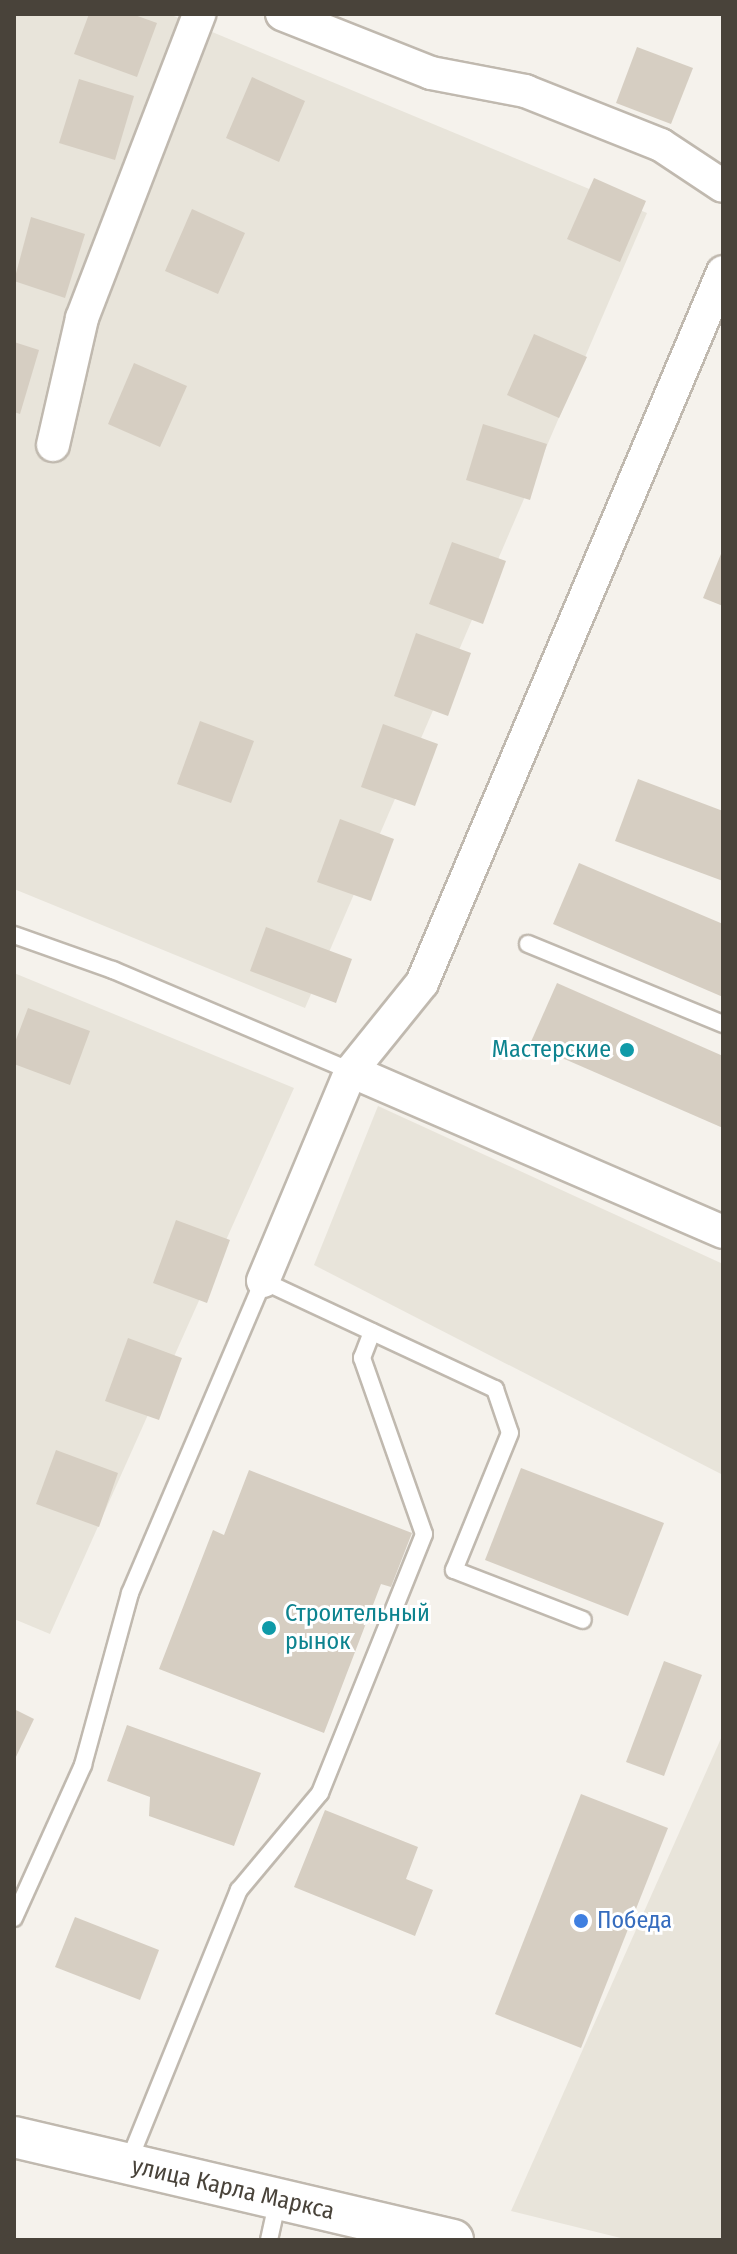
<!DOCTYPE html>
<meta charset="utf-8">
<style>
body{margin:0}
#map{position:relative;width:737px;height:2254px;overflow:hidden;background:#f5f2ec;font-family:"Fira Sans Condensed",sans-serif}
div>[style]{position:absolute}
.residential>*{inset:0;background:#e8e4da}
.building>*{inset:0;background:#d6cec2}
.roads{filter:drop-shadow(2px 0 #c0b9af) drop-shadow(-2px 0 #c0b9af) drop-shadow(0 2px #c0b9af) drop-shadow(0 -2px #c0b9af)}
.service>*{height:16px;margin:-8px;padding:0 8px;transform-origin:8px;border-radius:8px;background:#fff}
.minor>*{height:32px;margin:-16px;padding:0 16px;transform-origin:16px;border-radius:16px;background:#fff}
.tertiary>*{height:40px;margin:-20px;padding:0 20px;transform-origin:20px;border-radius:20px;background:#fff}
.dots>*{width:22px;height:22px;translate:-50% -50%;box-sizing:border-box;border:4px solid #fff;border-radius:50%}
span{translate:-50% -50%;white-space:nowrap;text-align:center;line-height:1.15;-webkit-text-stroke:6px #fff;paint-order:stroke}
.culture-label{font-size:24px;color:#0d838f}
.right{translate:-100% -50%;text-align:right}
.left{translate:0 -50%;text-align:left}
.shop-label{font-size:24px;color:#366cbe}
.street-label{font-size:24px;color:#49433a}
.frame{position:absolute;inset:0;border:16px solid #49433a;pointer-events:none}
</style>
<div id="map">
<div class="residential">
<div style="clip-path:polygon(14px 14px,169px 14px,647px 213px,305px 1008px,14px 889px)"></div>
<div style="clip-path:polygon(14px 973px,294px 1088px,50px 1634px,14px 1619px)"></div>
<div style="clip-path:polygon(378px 1106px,723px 1264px,723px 1475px,314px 1265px)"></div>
<div style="clip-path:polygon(723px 1734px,723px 2240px,629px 2240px,511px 2211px)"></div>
</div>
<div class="building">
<div style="clip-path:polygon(89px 14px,132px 14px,157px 23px,137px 77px,74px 54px)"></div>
<div style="clip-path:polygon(637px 47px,693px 68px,671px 124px,616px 103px)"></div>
<div style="clip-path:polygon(252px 77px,305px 101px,279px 162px,226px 138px)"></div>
<div style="clip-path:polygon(79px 79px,134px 96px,115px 160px,59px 143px)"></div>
<div style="clip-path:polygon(594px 178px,646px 201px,620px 262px,567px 239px)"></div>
<div style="clip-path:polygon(192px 209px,245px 233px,218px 294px,165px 271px)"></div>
<div style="clip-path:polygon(31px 217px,85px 234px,65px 298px,14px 281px)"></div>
<div style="clip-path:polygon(534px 334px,587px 357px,559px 418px,507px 395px)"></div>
<div style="clip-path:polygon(14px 342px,39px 350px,20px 414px,14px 412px)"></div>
<div style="clip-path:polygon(134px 363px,187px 386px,160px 447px,108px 424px)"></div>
<div style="clip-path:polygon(483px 424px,547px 444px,530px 500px,466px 480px)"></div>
<div style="clip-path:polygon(452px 542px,506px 561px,483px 624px,429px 604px)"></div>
<div style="clip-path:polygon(723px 549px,723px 606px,703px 598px)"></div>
<div style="clip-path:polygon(416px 633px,471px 653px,448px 716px,394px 696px)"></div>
<div style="clip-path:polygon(200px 721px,254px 741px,231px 803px,177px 784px)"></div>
<div style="clip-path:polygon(383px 724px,438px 744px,415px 806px,361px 787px)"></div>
<div style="clip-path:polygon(638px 779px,723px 811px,723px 881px,615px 841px)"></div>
<div style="clip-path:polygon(340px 819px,394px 839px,371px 901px,317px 882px)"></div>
<div style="clip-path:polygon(579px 863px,723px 924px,723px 997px,553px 924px)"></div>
<div style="clip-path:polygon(266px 927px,352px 959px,336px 1003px,250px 971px)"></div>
<div style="clip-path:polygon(557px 983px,723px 1056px,723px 1128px,530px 1044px)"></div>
<div style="clip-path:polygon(28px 1008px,90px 1031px,70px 1085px,14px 1064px,14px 1045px)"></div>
<div style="clip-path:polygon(176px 1220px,230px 1240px,207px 1303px,153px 1283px)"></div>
<div style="clip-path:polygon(128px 1338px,182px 1358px,159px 1420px,105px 1401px)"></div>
<div style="clip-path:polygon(56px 1450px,118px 1473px,99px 1527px,36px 1504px)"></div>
<div style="clip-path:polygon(521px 1468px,664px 1523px,628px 1616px,485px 1560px)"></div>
<div style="clip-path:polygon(249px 1470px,412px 1533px,391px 1587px,381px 1584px,324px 1733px,159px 1669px,213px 1530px,224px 1535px)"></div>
<div style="clip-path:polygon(664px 1661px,702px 1675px,664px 1776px,626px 1762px)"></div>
<div style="clip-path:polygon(14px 1709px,34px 1719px,14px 1761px)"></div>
<div style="clip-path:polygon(127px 1725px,261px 1773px,234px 1846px,149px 1816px,150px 1797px,107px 1781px)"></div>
<div style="clip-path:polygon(581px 1794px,668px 1828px,581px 2048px,495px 2014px)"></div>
<div style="clip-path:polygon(325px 1810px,418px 1847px,406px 1879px,433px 1890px,415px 1936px,294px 1887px)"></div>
<div style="clip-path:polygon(75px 1917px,159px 1950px,140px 2000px,55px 1967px)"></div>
</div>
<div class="roads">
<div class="service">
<div style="left:14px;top:935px;width:105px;rotate:19.5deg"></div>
<div style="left:113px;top:970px;width:259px;rotate:23deg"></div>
<div style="left:528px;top:944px;width:211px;rotate:22.3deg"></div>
<div style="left:14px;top:1918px;width:168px;rotate:-65.7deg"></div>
<div style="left:83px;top:1765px;width:178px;rotate:-74.7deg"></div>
<div style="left:130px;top:1593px;width:339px;rotate:-66.9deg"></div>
<div style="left:263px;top:1281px;width:256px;rotate:25deg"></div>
<div style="left:495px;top:1389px;width:46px;rotate:71.2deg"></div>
<div style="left:510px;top:1433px;width:148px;rotate:112.2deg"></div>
<div style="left:454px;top:1570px;width:138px;rotate:21.2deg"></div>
<div style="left:128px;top:2163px;width:295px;rotate:-67.9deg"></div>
<div style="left:239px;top:1890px;width:126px;rotate:-50.1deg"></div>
<div style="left:320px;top:1793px;width:279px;rotate:-68.1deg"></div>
<div style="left:424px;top:1534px;width:187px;rotate:-109.4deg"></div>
<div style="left:362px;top:1358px;width:28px;rotate:-69deg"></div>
<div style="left:269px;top:2240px;width:42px;rotate:-77.6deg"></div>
</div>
<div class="minor">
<div style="left:282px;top:14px;width:160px;rotate:21.6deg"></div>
<div style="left:431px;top:73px;width:96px;rotate:10.8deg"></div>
<div style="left:525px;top:91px;width:146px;rotate:21.7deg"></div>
<div style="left:661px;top:145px;width:74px;rotate:33.5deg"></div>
<div style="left:53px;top:445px;width:130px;rotate:-77.1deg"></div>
<div style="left:82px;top:318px;width:326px;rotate:-68.9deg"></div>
<div style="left:351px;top:1071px;width:405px;rotate:23.4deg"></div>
<div style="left:263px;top:1281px;width:228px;rotate:-67.3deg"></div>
<div style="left:351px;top:1071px;width:113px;rotate:-51.1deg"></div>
<div style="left:422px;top:983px;width:772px;rotate:-67.05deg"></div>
</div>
<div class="tertiary">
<div style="left:14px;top:2137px;width:451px;rotate:13.2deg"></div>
</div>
</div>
<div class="dots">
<div style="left:627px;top:1050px;background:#0f9aa8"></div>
<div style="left:269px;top:1628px;background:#0f9aa8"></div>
<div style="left:581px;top:1921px;background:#3f7fe0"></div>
</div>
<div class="culture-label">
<span class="right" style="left:611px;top:1050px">Мастерские</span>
<span class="left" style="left:285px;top:1628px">Строительный<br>рынок</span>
</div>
<div class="shop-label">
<span class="left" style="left:597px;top:1921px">Победа</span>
</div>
<div class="street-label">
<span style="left:233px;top:2189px;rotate:13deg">улица Карла Маркса</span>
</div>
<div class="frame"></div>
</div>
